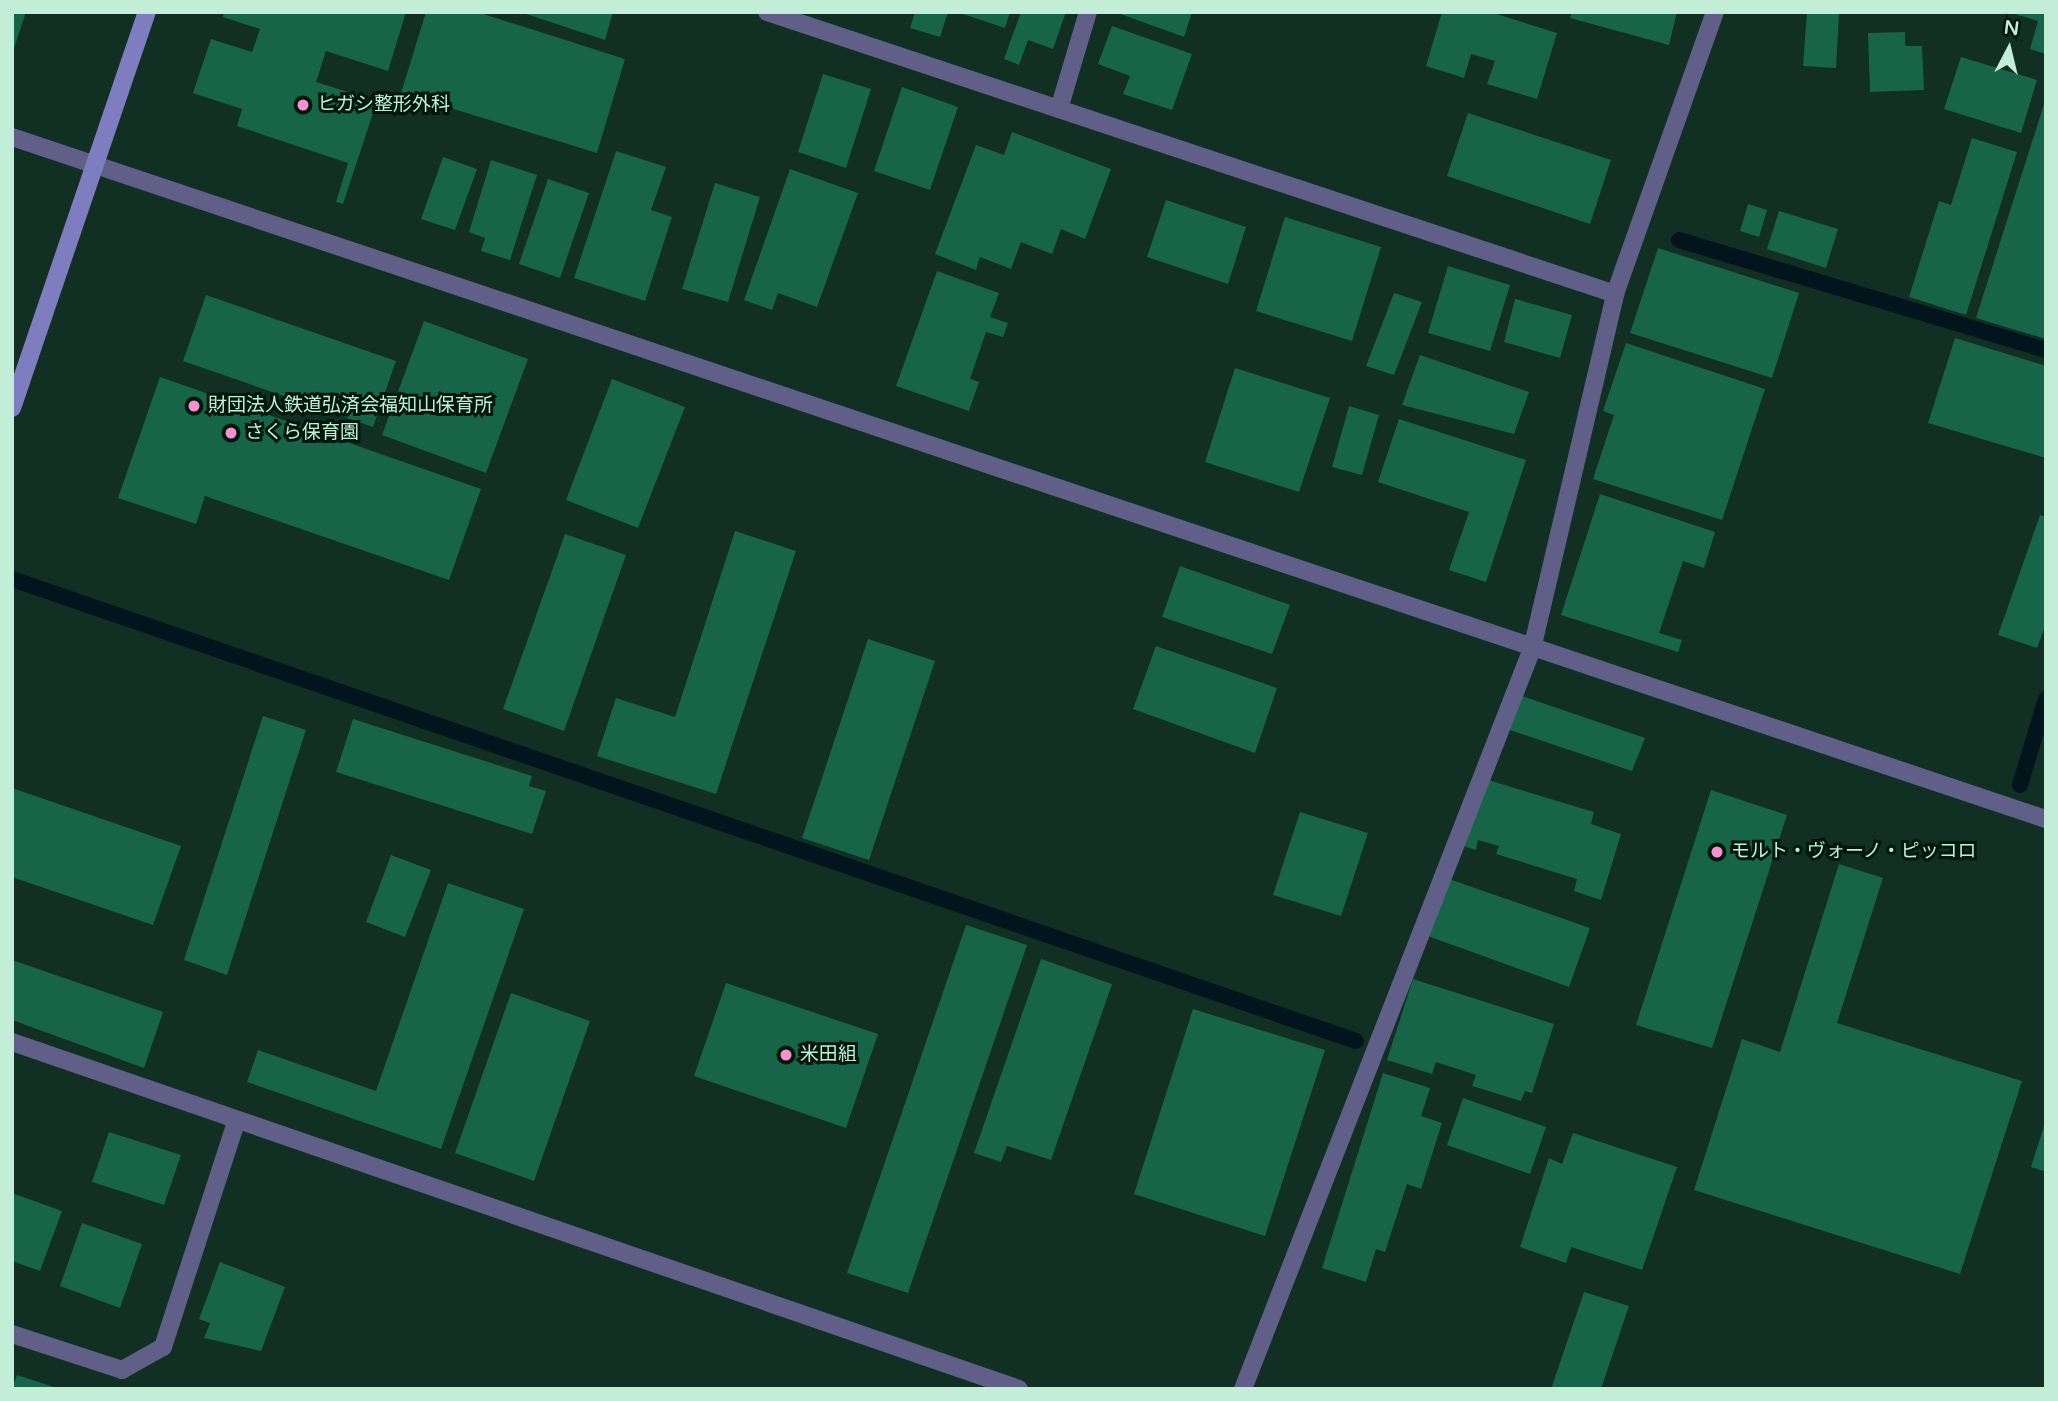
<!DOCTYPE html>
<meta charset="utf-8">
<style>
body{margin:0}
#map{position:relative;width:2058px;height:1401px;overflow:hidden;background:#112f23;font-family:"Varela Round","Noto Sans JP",sans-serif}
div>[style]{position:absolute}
.stream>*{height:16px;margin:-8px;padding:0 8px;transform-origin:8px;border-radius:8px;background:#03151c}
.building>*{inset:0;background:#176448}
.street>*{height:18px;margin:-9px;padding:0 9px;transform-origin:9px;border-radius:9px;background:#5f5f88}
.secondary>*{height:18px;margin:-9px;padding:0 9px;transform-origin:9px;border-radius:9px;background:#7e7dbf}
.dots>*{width:19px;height:19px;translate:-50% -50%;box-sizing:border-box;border:4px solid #00170c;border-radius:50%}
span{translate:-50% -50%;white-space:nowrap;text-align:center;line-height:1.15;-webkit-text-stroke:6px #00170c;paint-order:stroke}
.poi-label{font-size:19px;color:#c2eed8}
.left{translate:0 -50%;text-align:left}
.frame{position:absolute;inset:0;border:14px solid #c2eed8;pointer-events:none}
.north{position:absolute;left:1974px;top:14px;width:70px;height:70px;-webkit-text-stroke:5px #00170c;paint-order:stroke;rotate:7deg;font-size:19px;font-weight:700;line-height:28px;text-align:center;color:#c2eed8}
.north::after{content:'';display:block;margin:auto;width:24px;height:32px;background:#c2eed8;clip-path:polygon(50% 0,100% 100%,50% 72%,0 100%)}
</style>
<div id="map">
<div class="stream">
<div style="left:1679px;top:240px;width:383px;rotate:16.7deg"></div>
<div style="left:12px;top:579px;width:1421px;rotate:18.97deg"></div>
<div style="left:2020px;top:785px;width:90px;rotate:-73.2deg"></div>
</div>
<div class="building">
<div style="clip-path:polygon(12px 12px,26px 12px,13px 51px,12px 51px)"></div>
<div style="clip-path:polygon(224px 12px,406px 12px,388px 71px,326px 51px,316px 82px,377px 101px,343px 204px,336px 202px,348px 163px,237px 126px,242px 109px,193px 93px,211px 39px,252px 52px,260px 29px,223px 17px)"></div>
<div style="clip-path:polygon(426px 12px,477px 12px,625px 59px,597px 153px,401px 93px)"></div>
<div style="clip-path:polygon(520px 12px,613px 12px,605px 40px)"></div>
<div style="clip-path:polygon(915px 12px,948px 12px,940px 37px,910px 28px)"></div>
<div style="clip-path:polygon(957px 12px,1010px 12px,1005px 28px)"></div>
<div style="clip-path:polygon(1021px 12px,1066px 12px,1053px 49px,1028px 40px,1019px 65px,1004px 59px)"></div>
<div style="clip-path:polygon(1115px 12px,1192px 12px,1184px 37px)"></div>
<div style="clip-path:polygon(1442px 12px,1490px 12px,1557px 33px,1537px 99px,1487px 84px,1495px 61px,1471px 54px,1464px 78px,1426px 66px)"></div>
<div style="clip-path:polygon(1572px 12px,1677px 12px,1669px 45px,1570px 18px)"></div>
<div style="clip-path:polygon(1807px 12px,1839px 14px,1836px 68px,1803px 66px)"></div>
<div style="clip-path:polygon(2046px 12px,2046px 54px,2030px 49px,2038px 21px,2011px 13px)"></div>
<div style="clip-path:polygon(1112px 26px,1192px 54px,1172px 110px,1123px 94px,1130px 76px,1098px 64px)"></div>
<div style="clip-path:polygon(1905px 32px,1905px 46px,1922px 46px,1924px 90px,1870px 92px,1868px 33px)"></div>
<div style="clip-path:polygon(1961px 57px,2037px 80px,2021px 133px,1944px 109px)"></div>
<div style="clip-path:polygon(823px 74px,871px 89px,846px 168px,798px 152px)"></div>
<div style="clip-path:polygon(902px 87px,958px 107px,930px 190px,874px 171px)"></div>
<div style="clip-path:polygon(2045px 101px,2046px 101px,2046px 339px,1976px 318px)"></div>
<div style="clip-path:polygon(1468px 113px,1611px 160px,1590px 224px,1447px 176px)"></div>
<div style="clip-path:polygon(1012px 132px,1111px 169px,1085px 239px,1061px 229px,1052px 254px,1021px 242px,1011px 269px,980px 257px,976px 270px,935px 254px,976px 145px,1004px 155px)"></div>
<div style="clip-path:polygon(1972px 138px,2017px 152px,1966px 315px,1909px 297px,1939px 201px,1951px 205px)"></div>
<div style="clip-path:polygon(616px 151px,666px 167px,651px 210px,672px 217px,645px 301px,574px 278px)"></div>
<div style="clip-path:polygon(443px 157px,477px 169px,455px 230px,421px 219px)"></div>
<div style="clip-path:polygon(491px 160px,537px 175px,510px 260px,481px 251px,485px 238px,469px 232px)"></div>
<div style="clip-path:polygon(790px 169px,858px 193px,817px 307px,778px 293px,772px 310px,744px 300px)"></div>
<div style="clip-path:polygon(548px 179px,589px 193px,560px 278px,519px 264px)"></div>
<div style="clip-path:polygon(715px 183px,760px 197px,728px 302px,682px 289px)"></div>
<div style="clip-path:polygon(1166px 200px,1246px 227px,1228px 284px,1147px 257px)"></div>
<div style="clip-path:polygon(1748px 204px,1767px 210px,1759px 237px,1740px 231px)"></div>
<div style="clip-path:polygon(1779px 211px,1838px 229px,1826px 268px,1767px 249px)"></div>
<div style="clip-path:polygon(1285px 217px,1381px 247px,1352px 341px,1256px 311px)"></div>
<div style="clip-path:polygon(1658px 248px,1799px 293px,1772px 378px,1630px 333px)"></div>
<div style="clip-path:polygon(1448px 266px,1510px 285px,1490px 351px,1428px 333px)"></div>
<div style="clip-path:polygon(937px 271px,999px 293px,990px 317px,1008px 323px,1003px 337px,986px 332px,970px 379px,979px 382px,969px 411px,896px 386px)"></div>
<div style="clip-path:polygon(1394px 293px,1422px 302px,1394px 375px,1366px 366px)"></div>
<div style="clip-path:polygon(206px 295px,396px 361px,373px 427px,183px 361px)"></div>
<div style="clip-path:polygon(1515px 299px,1572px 315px,1560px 358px,1504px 342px)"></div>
<div style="clip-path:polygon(424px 321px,528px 359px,486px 473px,382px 435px)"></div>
<div style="clip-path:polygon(1955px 338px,2046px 366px,2046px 458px,1928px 423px)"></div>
<div style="clip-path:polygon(1626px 343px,1765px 389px,1722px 520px,1593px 479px,1614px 415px,1603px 411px)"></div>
<div style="clip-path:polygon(1420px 355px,1529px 392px,1514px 434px,1402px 405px)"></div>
<div style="clip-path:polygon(1235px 368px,1330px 398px,1299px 492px,1205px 462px)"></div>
<div style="clip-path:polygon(160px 377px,481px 489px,449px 580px,205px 496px,196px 524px,118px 498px)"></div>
<div style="clip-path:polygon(612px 379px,685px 407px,638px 528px,566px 500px)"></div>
<div style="clip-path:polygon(1349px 406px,1379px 415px,1362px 475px,1332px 467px)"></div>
<div style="clip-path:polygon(1399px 419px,1526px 460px,1486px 582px,1449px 570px,1469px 512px,1378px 482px)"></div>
<div style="clip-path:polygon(1600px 494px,1715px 532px,1704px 568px,1683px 561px,1659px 633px,1682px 640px,1678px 652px,1561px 615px)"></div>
<div style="clip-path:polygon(2040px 515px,2046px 517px,2046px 624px,2037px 648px,1998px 635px)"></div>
<div style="clip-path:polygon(735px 531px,796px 551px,716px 794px,597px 756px,616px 698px,675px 717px)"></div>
<div style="clip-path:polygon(565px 534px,626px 555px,564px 731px,503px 709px)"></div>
<div style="clip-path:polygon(1180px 566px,1290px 605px,1272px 654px,1162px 617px)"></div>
<div style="clip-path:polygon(868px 639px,935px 661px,869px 860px,802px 838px)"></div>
<div style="clip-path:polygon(1156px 646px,1277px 688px,1255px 753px,1133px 709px)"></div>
<div style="clip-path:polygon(1510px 692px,1645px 738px,1632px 771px,1498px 726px)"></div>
<div style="clip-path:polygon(263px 716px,306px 730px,227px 975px,184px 960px)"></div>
<div style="clip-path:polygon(353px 719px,532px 776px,529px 786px,546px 791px,532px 834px,336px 772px)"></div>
<div style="clip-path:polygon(1478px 777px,1594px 812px,1591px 824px,1621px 834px,1601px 900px,1574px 891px,1577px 879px,1496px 854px,1499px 846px,1478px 840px,1476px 850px,1457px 844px)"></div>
<div style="clip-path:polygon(12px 788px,181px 846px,153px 925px,12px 877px)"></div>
<div style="clip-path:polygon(1711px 790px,1787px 815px,1712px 1048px,1636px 1025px)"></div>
<div style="clip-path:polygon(1300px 812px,1368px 833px,1341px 916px,1273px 895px)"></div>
<div style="clip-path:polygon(391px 855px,431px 870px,405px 937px,366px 922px)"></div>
<div style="clip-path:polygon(1839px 864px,1883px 878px,1837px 1023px,2022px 1081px,1960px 1274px,1694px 1190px,1742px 1039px,1780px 1052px)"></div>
<div style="clip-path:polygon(1446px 878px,1590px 928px,1569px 987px,1425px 935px)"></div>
<div style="clip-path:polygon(448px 883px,524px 909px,441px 1149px,247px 1082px,258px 1050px,376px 1091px)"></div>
<div style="clip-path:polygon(966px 925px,1027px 945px,908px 1293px,847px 1273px)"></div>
<div style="clip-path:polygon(1041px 959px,1112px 984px,1051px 1160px,1007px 1146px,1001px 1162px,974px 1153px)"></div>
<div style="clip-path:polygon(12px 960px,163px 1012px,144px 1068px,12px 1020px)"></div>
<div style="clip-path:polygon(1413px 979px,1554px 1024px,1532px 1093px,1525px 1091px,1521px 1101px,1472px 1086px,1476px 1075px,1436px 1062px,1432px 1074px,1387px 1060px)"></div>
<div style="clip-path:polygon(726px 983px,878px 1034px,846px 1128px,694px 1076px)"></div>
<div style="clip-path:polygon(511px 993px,590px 1021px,534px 1181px,455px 1153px)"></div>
<div style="clip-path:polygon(1193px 1009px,1325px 1050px,1265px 1236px,1134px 1194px)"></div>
<div style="clip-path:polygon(1383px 1073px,1430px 1088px,1421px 1116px,1442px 1123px,1421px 1189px,1407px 1184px,1385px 1252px,1376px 1249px,1366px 1282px,1322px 1268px)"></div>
<div style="clip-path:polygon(1463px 1098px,1546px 1127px,1530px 1174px,1447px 1145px)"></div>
<div style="clip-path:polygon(2045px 1123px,2046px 1123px,2046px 1172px,2031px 1167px)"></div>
<div style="clip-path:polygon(109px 1132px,181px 1155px,164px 1205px,92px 1182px)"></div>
<div style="clip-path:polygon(1573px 1133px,1677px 1167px,1642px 1270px,1571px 1247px,1566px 1263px,1520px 1247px,1549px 1158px,1562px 1164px)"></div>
<div style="clip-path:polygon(12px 1193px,62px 1211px,40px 1271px,12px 1261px)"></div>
<div style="clip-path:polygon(82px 1223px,142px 1244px,120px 1308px,60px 1286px)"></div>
<div style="clip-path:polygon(220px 1262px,285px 1287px,261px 1351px,204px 1338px,210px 1323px,199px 1319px)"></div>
<div style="clip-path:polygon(1584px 1292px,1629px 1306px,1601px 1389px,1551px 1389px)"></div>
<div style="clip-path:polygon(17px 1375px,57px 1388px,57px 1389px,12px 1389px)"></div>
</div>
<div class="street">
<div style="left:767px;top:12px;width:894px;rotate:18.39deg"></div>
<div style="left:1059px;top:109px;width:101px;rotate:-73.4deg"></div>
<div style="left:12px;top:137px;width:2145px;rotate:18.54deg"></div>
<div style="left:12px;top:1042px;width:1065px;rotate:19.01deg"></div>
<div style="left:12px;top:1334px;width:116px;rotate:18.1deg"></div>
<div style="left:122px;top:1370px;width:47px;rotate:-29.3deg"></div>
<div style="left:163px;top:1347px;width:237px;rotate:-72deg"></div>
<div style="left:1243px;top:1389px;width:794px;rotate:-68.67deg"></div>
<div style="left:1532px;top:649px;width:365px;rotate:-76.8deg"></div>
<div style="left:1615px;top:294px;width:299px;rotate:-70.5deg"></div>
</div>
<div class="secondary">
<div style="left:12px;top:408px;width:418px;rotate:-71.2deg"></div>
</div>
<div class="dots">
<div style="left:303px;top:105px;background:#f790ce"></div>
<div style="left:194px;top:406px;background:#f790ce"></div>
<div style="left:231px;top:433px;background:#f790ce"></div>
<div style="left:1717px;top:852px;background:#f790ce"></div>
<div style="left:786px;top:1055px;background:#f790ce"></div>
</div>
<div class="poi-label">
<span class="left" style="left:317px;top:105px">ヒガシ整形外科</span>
<span class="left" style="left:208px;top:406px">財団法人鉄道弘済会福知山保育所</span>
<span class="left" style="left:245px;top:433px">さくら保育園</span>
<span class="left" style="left:1731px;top:852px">モルト・ヴォーノ・ピッコロ</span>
<span class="left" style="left:800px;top:1055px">米田組</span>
</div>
<div class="frame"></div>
<div class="north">N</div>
</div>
